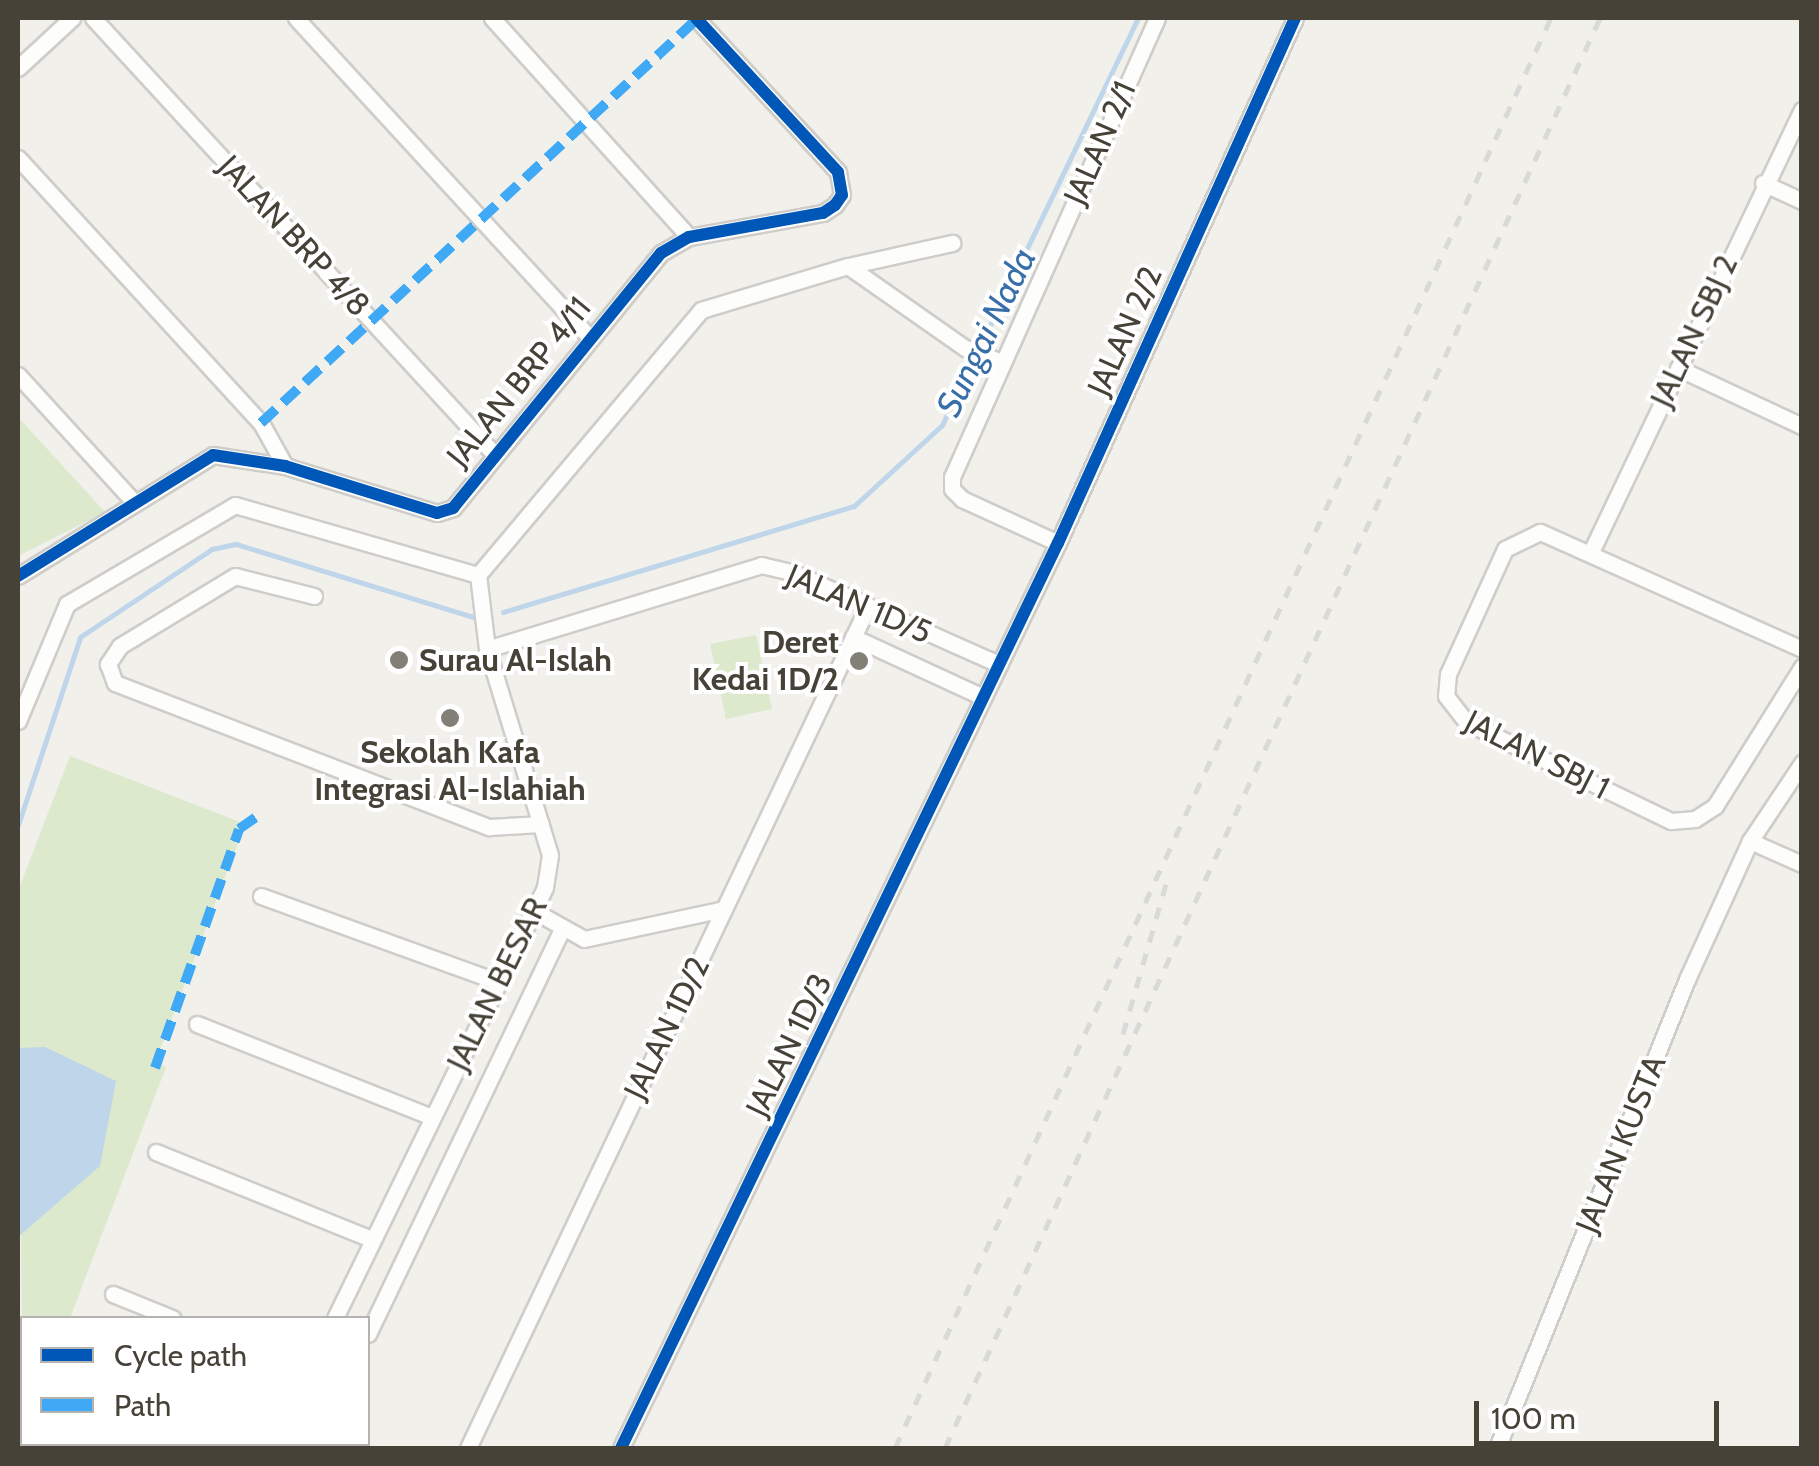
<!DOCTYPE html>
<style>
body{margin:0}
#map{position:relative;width:1819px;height:1466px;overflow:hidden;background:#f1f0eb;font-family:Cabin,sans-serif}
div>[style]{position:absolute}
.green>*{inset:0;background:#dce9cd}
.water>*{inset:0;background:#bfd5ea}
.stream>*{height:5px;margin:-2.5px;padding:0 2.5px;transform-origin:2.5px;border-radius:2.5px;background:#bfd5ea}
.roads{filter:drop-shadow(2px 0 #cfcdc9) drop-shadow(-2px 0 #cfcdc9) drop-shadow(0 2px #cfcdc9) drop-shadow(0 -2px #cfcdc9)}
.minor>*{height:15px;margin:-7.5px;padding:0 7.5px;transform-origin:7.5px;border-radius:7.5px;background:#fdfdfc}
.rail>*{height:5px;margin-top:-2.5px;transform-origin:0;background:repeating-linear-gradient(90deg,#d9d9d8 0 12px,transparent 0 24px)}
.quiet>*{height:10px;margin-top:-5px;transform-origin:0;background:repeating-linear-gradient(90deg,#3fa9f5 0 20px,transparent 0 30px)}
.cycleway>*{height:12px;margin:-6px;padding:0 6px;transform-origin:6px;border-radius:6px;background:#0057b8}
.dots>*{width:28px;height:28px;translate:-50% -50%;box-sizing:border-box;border:5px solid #fff;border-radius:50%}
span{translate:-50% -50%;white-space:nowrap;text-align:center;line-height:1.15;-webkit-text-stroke:8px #fff;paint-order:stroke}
.street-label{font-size:32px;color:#464238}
.poi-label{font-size:32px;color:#464238;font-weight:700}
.right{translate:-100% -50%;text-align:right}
.left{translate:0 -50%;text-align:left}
.water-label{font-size:35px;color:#396fa9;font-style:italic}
.frame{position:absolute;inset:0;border:20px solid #464238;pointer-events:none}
.legend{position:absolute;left:20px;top:1316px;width:350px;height:130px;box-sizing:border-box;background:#fff;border:2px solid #b5b3af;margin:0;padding:12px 18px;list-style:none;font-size:30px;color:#464238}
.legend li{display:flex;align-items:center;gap:20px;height:50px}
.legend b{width:50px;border:2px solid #b5b3af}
.scale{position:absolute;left:1474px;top:1401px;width:245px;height:45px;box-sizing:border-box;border:5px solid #464238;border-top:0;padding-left:12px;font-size:30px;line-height:35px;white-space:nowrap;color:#464238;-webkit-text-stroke:8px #fff;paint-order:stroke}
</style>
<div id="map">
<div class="green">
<div style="clip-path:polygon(18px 417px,105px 512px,18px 556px)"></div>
<div style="clip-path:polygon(756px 635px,772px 709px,726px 719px,710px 644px)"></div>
<div style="clip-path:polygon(70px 756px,245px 824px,155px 1063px,166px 1067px,70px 1318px,22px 1318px,22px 1332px,18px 891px)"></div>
</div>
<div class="water">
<div style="clip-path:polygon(45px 1047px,116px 1081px,100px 1166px,18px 1237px,18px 1048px)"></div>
</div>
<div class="stream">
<div style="left:503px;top:612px;width:367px;rotate:-16.8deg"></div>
<div style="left:854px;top:506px;width:120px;rotate:-42.6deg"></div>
<div style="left:942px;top:425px;width:452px;rotate:-64.3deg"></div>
<div style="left:18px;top:825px;width:198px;rotate:-71.7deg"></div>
<div style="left:80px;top:637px;width:159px;rotate:-33.7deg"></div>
<div style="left:212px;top:549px;width:25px;rotate:-12deg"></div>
<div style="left:236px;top:544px;width:252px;rotate:17.1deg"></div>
</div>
<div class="roads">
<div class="minor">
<div style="left:93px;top:18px;width:594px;rotate:47.39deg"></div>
<div style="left:296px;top:18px;width:433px;rotate:47.4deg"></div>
<div style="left:492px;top:18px;width:295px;rotate:48deg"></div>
<div style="left:18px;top:68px;width:74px;rotate:-42.8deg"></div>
<div style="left:18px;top:158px;width:360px;rotate:47.5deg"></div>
<div style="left:261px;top:423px;width:49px;rotate:60.8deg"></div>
<div style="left:1763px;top:183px;width:43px;rotate:24.8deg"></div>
<div style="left:848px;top:266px;width:143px;rotate:35deg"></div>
<div style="left:965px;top:348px;width:39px;rotate:21deg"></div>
<div style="left:1678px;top:368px;width:137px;rotate:25.1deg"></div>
<div style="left:18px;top:375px;width:171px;rotate:47.6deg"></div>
<div style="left:1058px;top:543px;width:106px;rotate:-155.4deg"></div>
<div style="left:962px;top:499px;width:14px;rotate:-135deg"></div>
<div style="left:952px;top:489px;width:12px;rotate:-90deg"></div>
<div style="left:952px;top:477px;width:503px;rotate:-65.93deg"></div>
<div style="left:1590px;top:554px;width:492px;rotate:-64.5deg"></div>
<div style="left:478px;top:575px;width:346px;rotate:-49.9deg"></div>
<div style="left:701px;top:310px;width:153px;rotate:-16.7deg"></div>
<div style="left:848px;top:266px;width:107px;rotate:-12.5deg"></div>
<div style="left:18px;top:576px;width:229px;rotate:-31.8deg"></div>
<div style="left:213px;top:455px;width:73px;rotate:8.7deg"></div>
<div style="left:285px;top:466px;width:159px;rotate:17.2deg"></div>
<div style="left:437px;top:513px;width:17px;rotate:-17deg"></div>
<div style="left:453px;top:508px;width:329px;rotate:-50.8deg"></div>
<div style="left:661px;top:253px;width:32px;rotate:-30deg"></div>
<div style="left:689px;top:237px;width:136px;rotate:-10.2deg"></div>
<div style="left:823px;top:213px;width:14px;rotate:-34deg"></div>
<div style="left:835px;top:205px;width:12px;rotate:-55deg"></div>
<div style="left:842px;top:195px;width:23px;rotate:-100deg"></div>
<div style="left:838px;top:172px;width:209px;rotate:-132.7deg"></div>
<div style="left:314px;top:596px;width:81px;rotate:-165.8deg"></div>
<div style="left:235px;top:576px;width:135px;rotate:148.7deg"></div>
<div style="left:120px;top:646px;width:22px;rotate:124deg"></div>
<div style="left:108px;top:664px;width:20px;rotate:70deg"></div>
<div style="left:115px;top:683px;width:401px;rotate:21.1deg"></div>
<div style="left:489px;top:827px;width:52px;rotate:-3.3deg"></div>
<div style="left:853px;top:637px;width:143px;rotate:24.8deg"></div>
<div style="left:487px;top:649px;width:287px;rotate:-17deg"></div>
<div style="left:761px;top:565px;width:32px;rotate:13deg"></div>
<div style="left:792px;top:572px;width:227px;rotate:24deg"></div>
<div style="left:1802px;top:649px;width:287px;rotate:-155.9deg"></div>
<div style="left:1540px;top:532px;width:39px;rotate:154deg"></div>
<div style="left:1505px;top:549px;width:137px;rotate:114.5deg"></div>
<div style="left:1448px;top:674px;width:22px;rotate:95deg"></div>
<div style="left:1446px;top:696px;width:33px;rotate:52deg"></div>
<div style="left:1466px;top:722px;width:228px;rotate:25.8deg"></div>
<div style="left:1671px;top:821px;width:24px;rotate:-5deg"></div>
<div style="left:1695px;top:819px;width:24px;rotate:-33deg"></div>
<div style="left:1715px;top:806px;width:164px;rotate:-58deg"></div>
<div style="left:18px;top:721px;width:127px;rotate:-67.3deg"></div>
<div style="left:67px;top:604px;width:195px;rotate:-30.5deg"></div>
<div style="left:235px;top:505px;width:253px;rotate:16.1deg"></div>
<div style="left:1750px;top:841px;width:57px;rotate:23.9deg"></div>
<div style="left:261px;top:896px;width:252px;rotate:19.9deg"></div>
<div style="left:534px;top:911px;width:57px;rotate:29.2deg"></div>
<div style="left:584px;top:939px;width:143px;rotate:-12.1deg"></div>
<div style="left:197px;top:1024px;width:253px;rotate:21.6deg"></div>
<div style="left:156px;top:1152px;width:232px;rotate:22deg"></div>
<div style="left:113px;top:1294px;width:64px;rotate:22.1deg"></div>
<div style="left:335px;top:1318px;width:479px;rotate:-64deg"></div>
<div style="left:545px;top:887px;width:32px;rotate:-81deg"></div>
<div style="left:550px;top:855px;width:215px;rotate:-107deg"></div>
<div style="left:487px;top:649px;width:75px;rotate:-96.9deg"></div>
<div style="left:368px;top:1334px;width:449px;rotate:-64.4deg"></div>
<div style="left:18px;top:1413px;width:4px;rotate:27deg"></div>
<div style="left:99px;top:1444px;width:14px;rotate:17deg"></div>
<div style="left:282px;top:1448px;width:4px;rotate:-63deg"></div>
<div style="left:321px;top:1448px;width:4px;rotate:-63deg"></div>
<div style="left:468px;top:1448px;width:930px;rotate:-64.59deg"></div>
<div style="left:621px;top:1448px;width:1005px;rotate:-64.23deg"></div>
<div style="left:1058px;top:543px;width:576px;rotate:-65.7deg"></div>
<div style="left:1497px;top:1448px;width:508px;rotate:-67.93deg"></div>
<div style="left:1688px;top:977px;width:149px;rotate:-65.5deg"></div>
<div style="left:1750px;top:841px;width:94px;rotate:-56.3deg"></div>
</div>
</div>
<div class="rail">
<div style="left:1123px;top:1034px;width:159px;rotate:-74deg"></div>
<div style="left:895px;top:1448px;width:1573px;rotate:-65.36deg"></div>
<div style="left:945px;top:1448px;width:1573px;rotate:-65.39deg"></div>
</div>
<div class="quiet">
<div style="left:261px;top:423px;width:594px;rotate:-42.82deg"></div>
<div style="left:155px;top:1068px;width:253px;rotate:-70.6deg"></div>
<div style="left:239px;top:829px;width:24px;rotate:-35deg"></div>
</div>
<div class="cycleway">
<div style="left:18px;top:576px;width:229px;rotate:-31.8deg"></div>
<div style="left:213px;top:455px;width:73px;rotate:8.7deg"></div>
<div style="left:285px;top:466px;width:159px;rotate:17.2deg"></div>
<div style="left:437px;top:513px;width:17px;rotate:-17deg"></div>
<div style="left:453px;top:508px;width:329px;rotate:-50.8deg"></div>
<div style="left:661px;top:253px;width:32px;rotate:-30deg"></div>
<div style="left:689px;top:237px;width:136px;rotate:-10.2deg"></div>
<div style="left:823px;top:213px;width:14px;rotate:-34deg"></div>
<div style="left:835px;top:205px;width:12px;rotate:-55deg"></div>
<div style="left:842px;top:195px;width:23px;rotate:-100deg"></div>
<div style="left:838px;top:172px;width:209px;rotate:-132.7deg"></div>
<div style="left:621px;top:1448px;width:1005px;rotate:-64.23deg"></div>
<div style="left:1058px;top:543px;width:576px;rotate:-65.7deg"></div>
</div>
<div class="dots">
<div style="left:399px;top:660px;background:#827f77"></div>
<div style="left:859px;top:661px;background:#827f77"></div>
<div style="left:450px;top:718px;background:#827f77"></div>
</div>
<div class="street-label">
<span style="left:1100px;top:143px;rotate:-66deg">JALAN 2/1</span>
<span style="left:294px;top:236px;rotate:47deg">JALAN BRP 4/8</span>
<span style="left:1125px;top:331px;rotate:-66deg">JALAN 2/2</span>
<span style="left:1694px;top:331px;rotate:-65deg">JALAN SBJ 2</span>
<span style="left:519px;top:382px;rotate:-51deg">JALAN BRP 4/11</span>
<span style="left:859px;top:604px;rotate:23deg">JALAN 1D/5</span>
<span style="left:1537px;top:755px;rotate:27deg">JALAN SBJ 1</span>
<span style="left:497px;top:984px;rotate:-64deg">JALAN BESAR</span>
<span style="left:667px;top:1028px;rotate:-64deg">JALAN 1D/2</span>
<span style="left:789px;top:1045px;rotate:-64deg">JALAN 1D/3</span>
<span style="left:1621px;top:1144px;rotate:-68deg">JALAN KUSTA</span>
</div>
<div class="poi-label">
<span class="right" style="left:839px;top:661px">Deret<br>Kedai 1D/2</span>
<span class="left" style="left:419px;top:660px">Surau Al-Islah</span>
<span style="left:450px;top:771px">Sekolah Kafa<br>Integrasi Al-Islahiah</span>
</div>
<div class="water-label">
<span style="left:986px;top:332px;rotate:-64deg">Sungai Nada</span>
</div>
<div class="frame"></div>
<ul class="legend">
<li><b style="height:12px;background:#0057b8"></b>Cycle path</li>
<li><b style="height:12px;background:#3fa9f5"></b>Path</li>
</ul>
<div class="scale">100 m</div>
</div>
